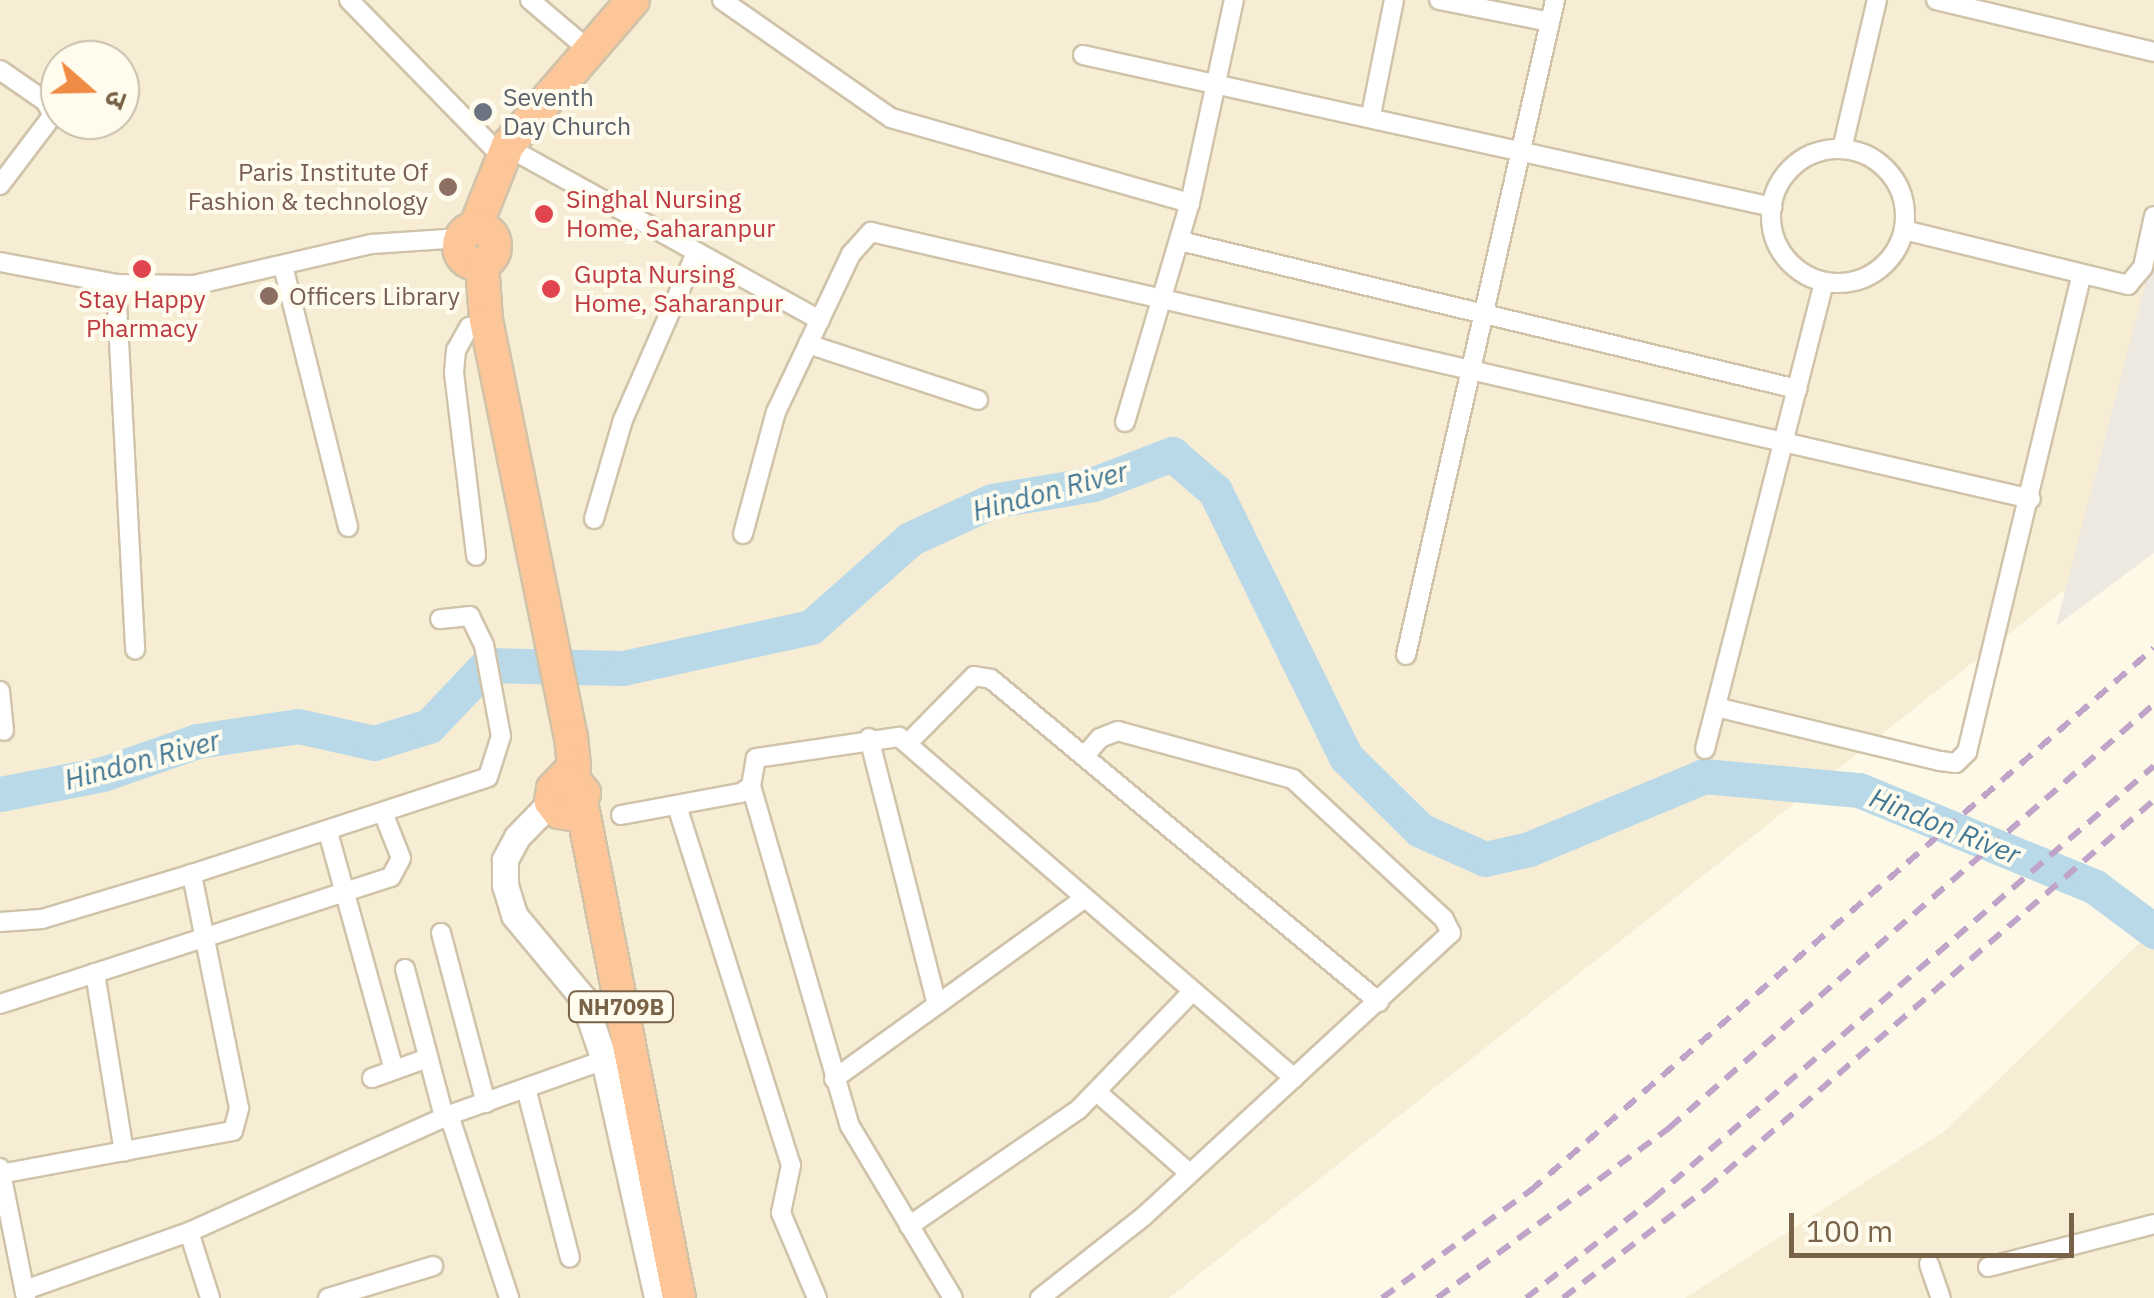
<!DOCTYPE html>
<meta charset="utf-8">
<style>
body{margin:0}
#map{position:relative;width:2154px;height:1298px;overflow:hidden;background:#fef9e6;font-family:"IBM Plex Sans","Noto Sans Devanagari",sans-serif}
div>[style]{position:absolute}
.residential>*{inset:0;background:#f6edd4}
.industrial>*{inset:0;background:#eee9e0}
.river>*{height:35px;margin:-17.5px;padding:0 17.5px;transform-origin:17.5px;border-radius:17.5px;background:#b9d9e9}
.roads{filter:drop-shadow(2px 0 #d0c3aa) drop-shadow(-2px 0 #d0c3aa) drop-shadow(0 2px #d0c3aa) drop-shadow(0 -2px #d0c3aa)}
.street>*{height:18px;margin:-9px;padding:0 9px;transform-origin:9px;border-radius:9px;background:#fff}
.street>.ring{margin:-9px;padding:0;box-sizing:content-box;background:none;border:18px solid #fff;border-radius:50%}
.secondary>*{height:25px;margin:-12.5px;padding:0 12.5px;transform-origin:12.5px;border-radius:12.5px;background:#fff}
.highway>*{height:32px;margin:-16px;padding:0 16px;transform-origin:16px;border-radius:16px;background:#fcc699}
.highway>.ring{margin:-16px;padding:0;box-sizing:content-box;background:none;border:32px solid #fcc699;border-radius:50%}
.rail>*{height:6px;margin-top:-3px;transform-origin:0;background:repeating-linear-gradient(90deg,#bfa3c9 0 15px,transparent 0 25px)}
.dots>*{width:28px;height:28px;translate:-50% -50%;box-sizing:border-box;border:5px solid #fffcee;border-radius:50%}
span{translate:-50% -50%;white-space:nowrap;text-align:center;line-height:1.15;-webkit-text-stroke:8px #fffcee;paint-order:stroke}
.shield-label span{padding:2px 8px;background:#fffcee;border:2px solid;border-radius:8px;-webkit-text-stroke-width:0}
.shield-label{font-size:22px;color:#796348;font-weight:700}
.worship-label{font-size:25px;color:#5b616d}
.left{translate:0 -50%;text-align:left}
.education-label{font-size:25px;color:#785e54}
.right{translate:-100% -50%;text-align:right}
.health-label{font-size:25px;color:#be3a42}
.water-label{font-size:28px;color:#437895;font-style:italic}
.north{position:absolute;left:40px;top:40px;width:100px;height:100px;box-sizing:border-box;background:#fffcee;border:2px solid #c9bfac;border-radius:50%;rotate:110deg;font-size:28px;font-weight:700;line-height:40px;text-align:center;color:#796348}
.north::after{content:'';display:block;margin:auto;width:35px;height:45px;background:#ef8b44;clip-path:polygon(50% 0,100% 100%,50% 72%,0 100%)}
.scale{position:absolute;left:1789px;top:1213px;width:285px;height:45px;box-sizing:border-box;border:5px solid #796348;border-top:0;padding-left:12px;font-size:30px;line-height:35px;white-space:nowrap;color:#796348;-webkit-text-stroke:8px #fffcee;paint-order:stroke}
</style>
<div id="map">
<div class="residential">
<div style="clip-path:polygon(evenodd,0 0,2154px 0,2154px 519px,1169px 1298px,0 1298px,0 0,60px 60px,120px 60px,120px 120px,60px 120px,60px 60px)"></div>
<div style="clip-path:polygon(2154px 929px,2154px 1298px,1685px 1298px,1946px 1130px)"></div>
</div>
<div class="industrial">
<div style="clip-path:polygon(2154px 251px,2154px 553px,2056px 626px)"></div>
</div>
<div class="river">
<div style="left:0;top:794px;width:105px;rotate:-11deg"></div>
<div style="left:103px;top:774px;width:100px;rotate:-19.3deg"></div>
<div style="left:197px;top:741px;width:102px;rotate:-8.4deg"></div>
<div style="left:298px;top:726px;width:78px;rotate:12.6deg"></div>
<div style="left:374px;top:743px;width:58px;rotate:-17.2deg"></div>
<div style="left:429px;top:726px;width:84px;rotate:-46.4deg"></div>
<div style="left:487px;top:665px;width:136px;rotate:1.3deg"></div>
<div style="left:623px;top:668px;width:192px;rotate:-12.3deg"></div>
<div style="left:811px;top:627px;width:132px;rotate:-41.6deg"></div>
<div style="left:910px;top:539px;width:90px;rotate:-24.9deg"></div>
<div style="left:992px;top:501px;width:103px;rotate:-9.5deg"></div>
<div style="left:1094px;top:484px;width:84px;rotate:-21deg"></div>
<div style="left:1172px;top:454px;width:57px;rotate:40.7deg"></div>
<div style="left:1215px;top:491px;width:297px;rotate:63.8deg"></div>
<div style="left:1346px;top:757px;width:104px;rotate:44.6deg"></div>
<div style="left:1420px;top:830px;width:71px;rotate:24deg"></div>
<div style="left:1485px;top:859px;width:45px;rotate:-12.8deg"></div>
<div style="left:1529px;top:849px;width:190px;rotate:-22.6deg"></div>
<div style="left:1704px;top:776px;width:156px;rotate:5.2deg"></div>
<div style="left:1859px;top:790px;width:255px;rotate:22.3deg"></div>
<div style="left:2095px;top:887px;width:74px;rotate:36.7deg"></div>
</div>
<div class="roads">
<div class="street">
<div style="left:349px;top:0;width:218px;rotate:45.7deg"></div>
<div style="left:530px;top:0;width:77px;rotate:40.3deg"></div>
<div style="left:722px;top:0;width:206px;rotate:34.9deg"></div>
<div style="left:891px;top:118px;width:311px;rotate:15.9deg"></div>
<div style="left:1439px;top:0;width:113px;rotate:11.2deg"></div>
<div style="left:1936px;top:0;width:224px;rotate:13.4deg"></div>
<div style="left:1083px;top:55px;width:706px;rotate:12.44deg"></div>
<div style="left:0;top:70px;width:55px;rotate:34.6deg"></div>
<div style="left:45px;top:101px;width:16px;rotate:60deg"></div>
<div style="left:53px;top:115px;width:88px;rotate:127.1deg"></div>
<div style="left:1371px;top:115px;width:117px;rotate:-78.7deg"></div>
<div style="left:1842px;top:149px;width:153px;rotate:-76.8deg"></div>
<div class="ring" style="left:1771px;top:149px;width:116px;height:116px"></div>
<div style="left:520px;top:154px;width:343px;rotate:29deg"></div>
<div style="left:1904px;top:230px;width:231px;rotate:13.8deg"></div>
<div style="left:2128px;top:285px;width:23px;rotate:-50deg"></div>
<div style="left:2143px;top:267px;width:52px;rotate:-77.8deg"></div>
<div style="left:1180px;top:241px;width:635px;rotate:13.49deg"></div>
<div style="left:0;top:262px;width:118px;rotate:10.7deg"></div>
<div style="left:116px;top:284px;width:78px;rotate:0.7deg"></div>
<div style="left:194px;top:285px;width:183px;rotate:-13deg"></div>
<div style="left:372px;top:244px;width:89px;rotate:-3.9deg"></div>
<div style="left:283px;top:266px;width:269px;rotate:76deg"></div>
<div style="left:116px;top:284px;width:366px;rotate:87deg"></div>
<div style="left:469px;top:327px;width:26px;rotate:119deg"></div>
<div style="left:456px;top:350px;width:23px;rotate:95deg"></div>
<div style="left:454px;top:373px;width:184px;rotate:83.1deg"></div>
<div style="left:808px;top:344px;width:179px;rotate:18.2deg"></div>
<div style="left:1125px;top:422px;width:228px;rotate:-73.5deg"></div>
<div style="left:1190px;top:203px;width:208px;rotate:-77.8deg"></div>
<div style="left:594px;top:519px;width:103px;rotate:-73.7deg"></div>
<div style="left:623px;top:420px;width:180px;rotate:-66.4deg"></div>
<div style="left:743px;top:534px;width:126px;rotate:-74.9deg"></div>
<div style="left:776px;top:412px;width:175px;rotate:-64.6deg"></div>
<div style="left:851px;top:254px;width:30px;rotate:-48deg"></div>
<div style="left:871px;top:232px;width:1190px;rotate:12.96deg"></div>
<div style="left:1406px;top:655px;width:672px;rotate:-77.18deg"></div>
<div style="left:0;top:691px;width:40px;rotate:84.3deg"></div>
<div style="left:1716px;top:707px;width:230px;rotate:13.6deg"></div>
<div style="left:1940px;top:761px;width:16px;rotate:7deg"></div>
<div style="left:1956px;top:763px;width:16px;rotate:-45deg"></div>
<div style="left:1967px;top:752px;width:489px;rotate:-76.5deg"></div>
<div style="left:869px;top:738px;width:275px;rotate:75.7deg"></div>
<div style="left:908px;top:743px;width:94px;rotate:-45.4deg"></div>
<div style="left:974px;top:676px;width:17px;rotate:10deg"></div>
<div style="left:991px;top:679px;width:505px;rotate:39.78deg"></div>
<div style="left:1705px;top:749px;width:482px;rotate:-75.7deg"></div>
<div style="left:751px;top:786px;width:354px;rotate:73.8deg"></div>
<div style="left:850px;top:1126px;width:200px;rotate:59.1deg"></div>
<div style="left:677px;top:806px;width:377px;rotate:72.4deg"></div>
<div style="left:791px;top:1165px;width:49px;rotate:101.8deg"></div>
<div style="left:781px;top:1213px;width:92px;rotate:67deg"></div>
<div style="left:621px;top:815px;width:122px;rotate:-10.4deg"></div>
<div style="left:741px;top:793px;width:12px;rotate:-35deg"></div>
<div style="left:751px;top:786px;width:28px;rotate:-80deg"></div>
<div style="left:756px;top:758px;width:145px;rotate:-8.4deg"></div>
<div style="left:899px;top:737px;width:522px;rotate:40.8deg"></div>
<div style="left:328px;top:832px;width:247px;rotate:74.5deg"></div>
<div style="left:0;top:922px;width:42px;rotate:-4.1deg"></div>
<div style="left:42px;top:919px;width:157px;rotate:-16.7deg"></div>
<div style="left:192px;top:874px;width:311px;rotate:-18.1deg"></div>
<div style="left:488px;top:777px;width:43px;rotate:-72.4deg"></div>
<div style="left:501px;top:736px;width:93px;rotate:-100.6deg"></div>
<div style="left:484px;top:645px;width:32px;rotate:-116deg"></div>
<div style="left:470px;top:616px;width:30px;rotate:174deg"></div>
<div style="left:441px;top:933px;width:176px;rotate:75.2deg"></div>
<div style="left:405px;top:969px;width:153px;rotate:75.2deg"></div>
<div style="left:95px;top:973px;width:181px;rotate:80.8deg"></div>
<div style="left:0;top:1004px;width:411px;rotate:-18deg"></div>
<div style="left:391px;top:877px;width:21px;rotate:-62deg"></div>
<div style="left:401px;top:858px;width:46px;rotate:-111.6deg"></div>
<div style="left:372px;top:1078px;width:59px;rotate:-19.7deg"></div>
<div style="left:834px;top:1079px;width:309px;rotate:-35.8deg"></div>
<div style="left:527px;top:1092px;width:171px;rotate:75.5deg"></div>
<div style="left:1098px;top:1093px;width:121px;rotate:41.3deg"></div>
<div style="left:449px;top:1115px;width:193px;rotate:71.8deg"></div>
<div style="left:0;top:1168px;width:133px;rotate:78.7deg"></div>
<div style="left:0;top:1174px;width:237px;rotate:-10.5deg"></div>
<div style="left:233px;top:1131px;width:24px;rotate:-75deg"></div>
<div style="left:239px;top:1108px;width:239px;rotate:-101.4deg"></div>
<div style="left:909px;top:1226px;width:205px;rotate:-34.5deg"></div>
<div style="left:1078px;top:1110px;width:164px;rotate:-46deg"></div>
<div style="left:189px;top:1232px;width:69px;rotate:72.3deg"></div>
<div style="left:1929px;top:1264px;width:36px;rotate:71deg"></div>
<div style="left:1988px;top:1267px;width:171px;rotate:-14.5deg"></div>
<div style="left:25px;top:1290px;width:174px;rotate:-19.5deg"></div>
<div style="left:189px;top:1232px;width:285px;rotate:-24.2deg"></div>
<div style="left:449px;top:1115px;width:164px;rotate:-19.5deg"></div>
<div style="left:328px;top:1298px;width:110px;rotate:-16.9deg"></div>
<div style="left:1040px;top:1298px;width:131px;rotate:-38.2deg"></div>
<div style="left:1143px;top:1217px;width:419px;rotate:-42.7deg"></div>
<div style="left:1451px;top:933px;width:16px;rotate:-117deg"></div>
<div style="left:1444px;top:919px;width:206px;rotate:-137.2deg"></div>
<div style="left:1293px;top:779px;width:181px;rotate:-164.7deg"></div>
<div style="left:1118px;top:731px;width:19px;rotate:159deg"></div>
<div style="left:1100px;top:738px;width:23px;rotate:131deg"></div>
</div>
<div class="secondary">
<div style="left:551px;top:802px;width:49px;rotate:134.2deg"></div>
<div style="left:517px;top:837px;width:26px;rotate:118deg"></div>
<div style="left:505px;top:860px;width:25px;rotate:90deg"></div>
<div style="left:505px;top:885px;width:31px;rotate:73deg"></div>
<div style="left:514px;top:915px;width:108px;rotate:50.3deg"></div>
<div style="left:583px;top:998px;width:65px;rotate:71.3deg"></div>
<div style="left:604px;top:1060px;width:244px;rotate:77.4deg"></div>
</div>
<div class="highway">
<div style="left:475px;top:228px;width:89px;rotate:-68.3deg"></div>
<div style="left:508px;top:145px;width:191px;rotate:-49.2deg"></div>
<div class="ring" style="left:459px;top:228px;width:4px;height:4px"></div>
<div style="left:482px;top:263px;width:57px;rotate:86deg"></div>
<div style="left:486px;top:320px;width:426px;rotate:78.5deg"></div>
<div style="left:571px;top:737px;width:30px;rotate:84deg"></div>
<div style="left:574px;top:767px;width:30px;rotate:134deg"></div>
<div style="left:553px;top:789px;width:13px;rotate:99deg"></div>
<div style="left:551px;top:802px;width:13px;rotate:51deg"></div>
<div style="left:559px;top:812px;width:13px;rotate:9deg"></div>
<div style="left:572px;top:814px;width:24px;rotate:-60deg"></div>
<div style="left:584px;top:793px;width:13px;rotate:-129deg"></div>
<div style="left:576px;top:783px;width:12px;rotate:-171deg"></div>
<div style="left:582px;top:806px;width:501px;rotate:78.85deg"></div>
</div>
</div>
<div class="rail">
<div style="left:1382px;top:1298px;width:183px;rotate:-35.9deg"></div>
<div style="left:1530px;top:1191px;width:827px;rotate:-41.03deg"></div>
<div style="left:1437px;top:1298px;width:288px;rotate:-36.2deg"></div>
<div style="left:1669px;top:1128px;width:644px;rotate:-41.16deg"></div>
<div style="left:1526px;top:1298px;width:161px;rotate:-37.9deg"></div>
<div style="left:1653px;top:1199px;width:662px;rotate:-40.84deg"></div>
<div style="left:1563px;top:1298px;width:180px;rotate:-37.3deg"></div>
<div style="left:1706px;top:1189px;width:593px;rotate:-40.97deg"></div>
</div>
<div class="dots">
<div style="left:483px;top:112px;background:#6b7280"></div>
<div style="left:448px;top:187px;background:#8d6e63"></div>
<div style="left:544px;top:214px;background:#e0444e"></div>
<div style="left:142px;top:269px;background:#e0444e"></div>
<div style="left:551px;top:289px;background:#e0444e"></div>
<div style="left:269px;top:296px;background:#8d6e63"></div>
</div>
<div class="shield-label">
<span style="left:621px;top:1007px">NH709B</span>
</div>
<div class="worship-label">
<span class="left" style="left:503px;top:112px">Seventh<br>Day Church</span>
</div>
<div class="education-label">
<span class="right" style="left:428px;top:187px">Paris Institute Of<br>Fashion &amp; technology</span>
<span class="left" style="left:289px;top:296px">Officers Library</span>
</div>
<div class="health-label">
<span class="left" style="left:566px;top:214px">Singhal Nursing<br>Home, Saharanpur</span>
<span class="left" style="left:574px;top:289px">Gupta Nursing<br>Home, Saharanpur</span>
<span style="left:142px;top:314px">Stay Happy<br>Pharmacy</span>
</div>
<div class="water-label">
<span style="left:1050px;top:491px;rotate:-15deg">Hindon River</span>
<span style="left:142px;top:760px;rotate:-15deg">Hindon River</span>
<span style="left:1945px;top:826px;rotate:22deg">Hindon River</span>
</div>
<div class="north">उ</div>
<div class="scale">100 m</div>
</div>
